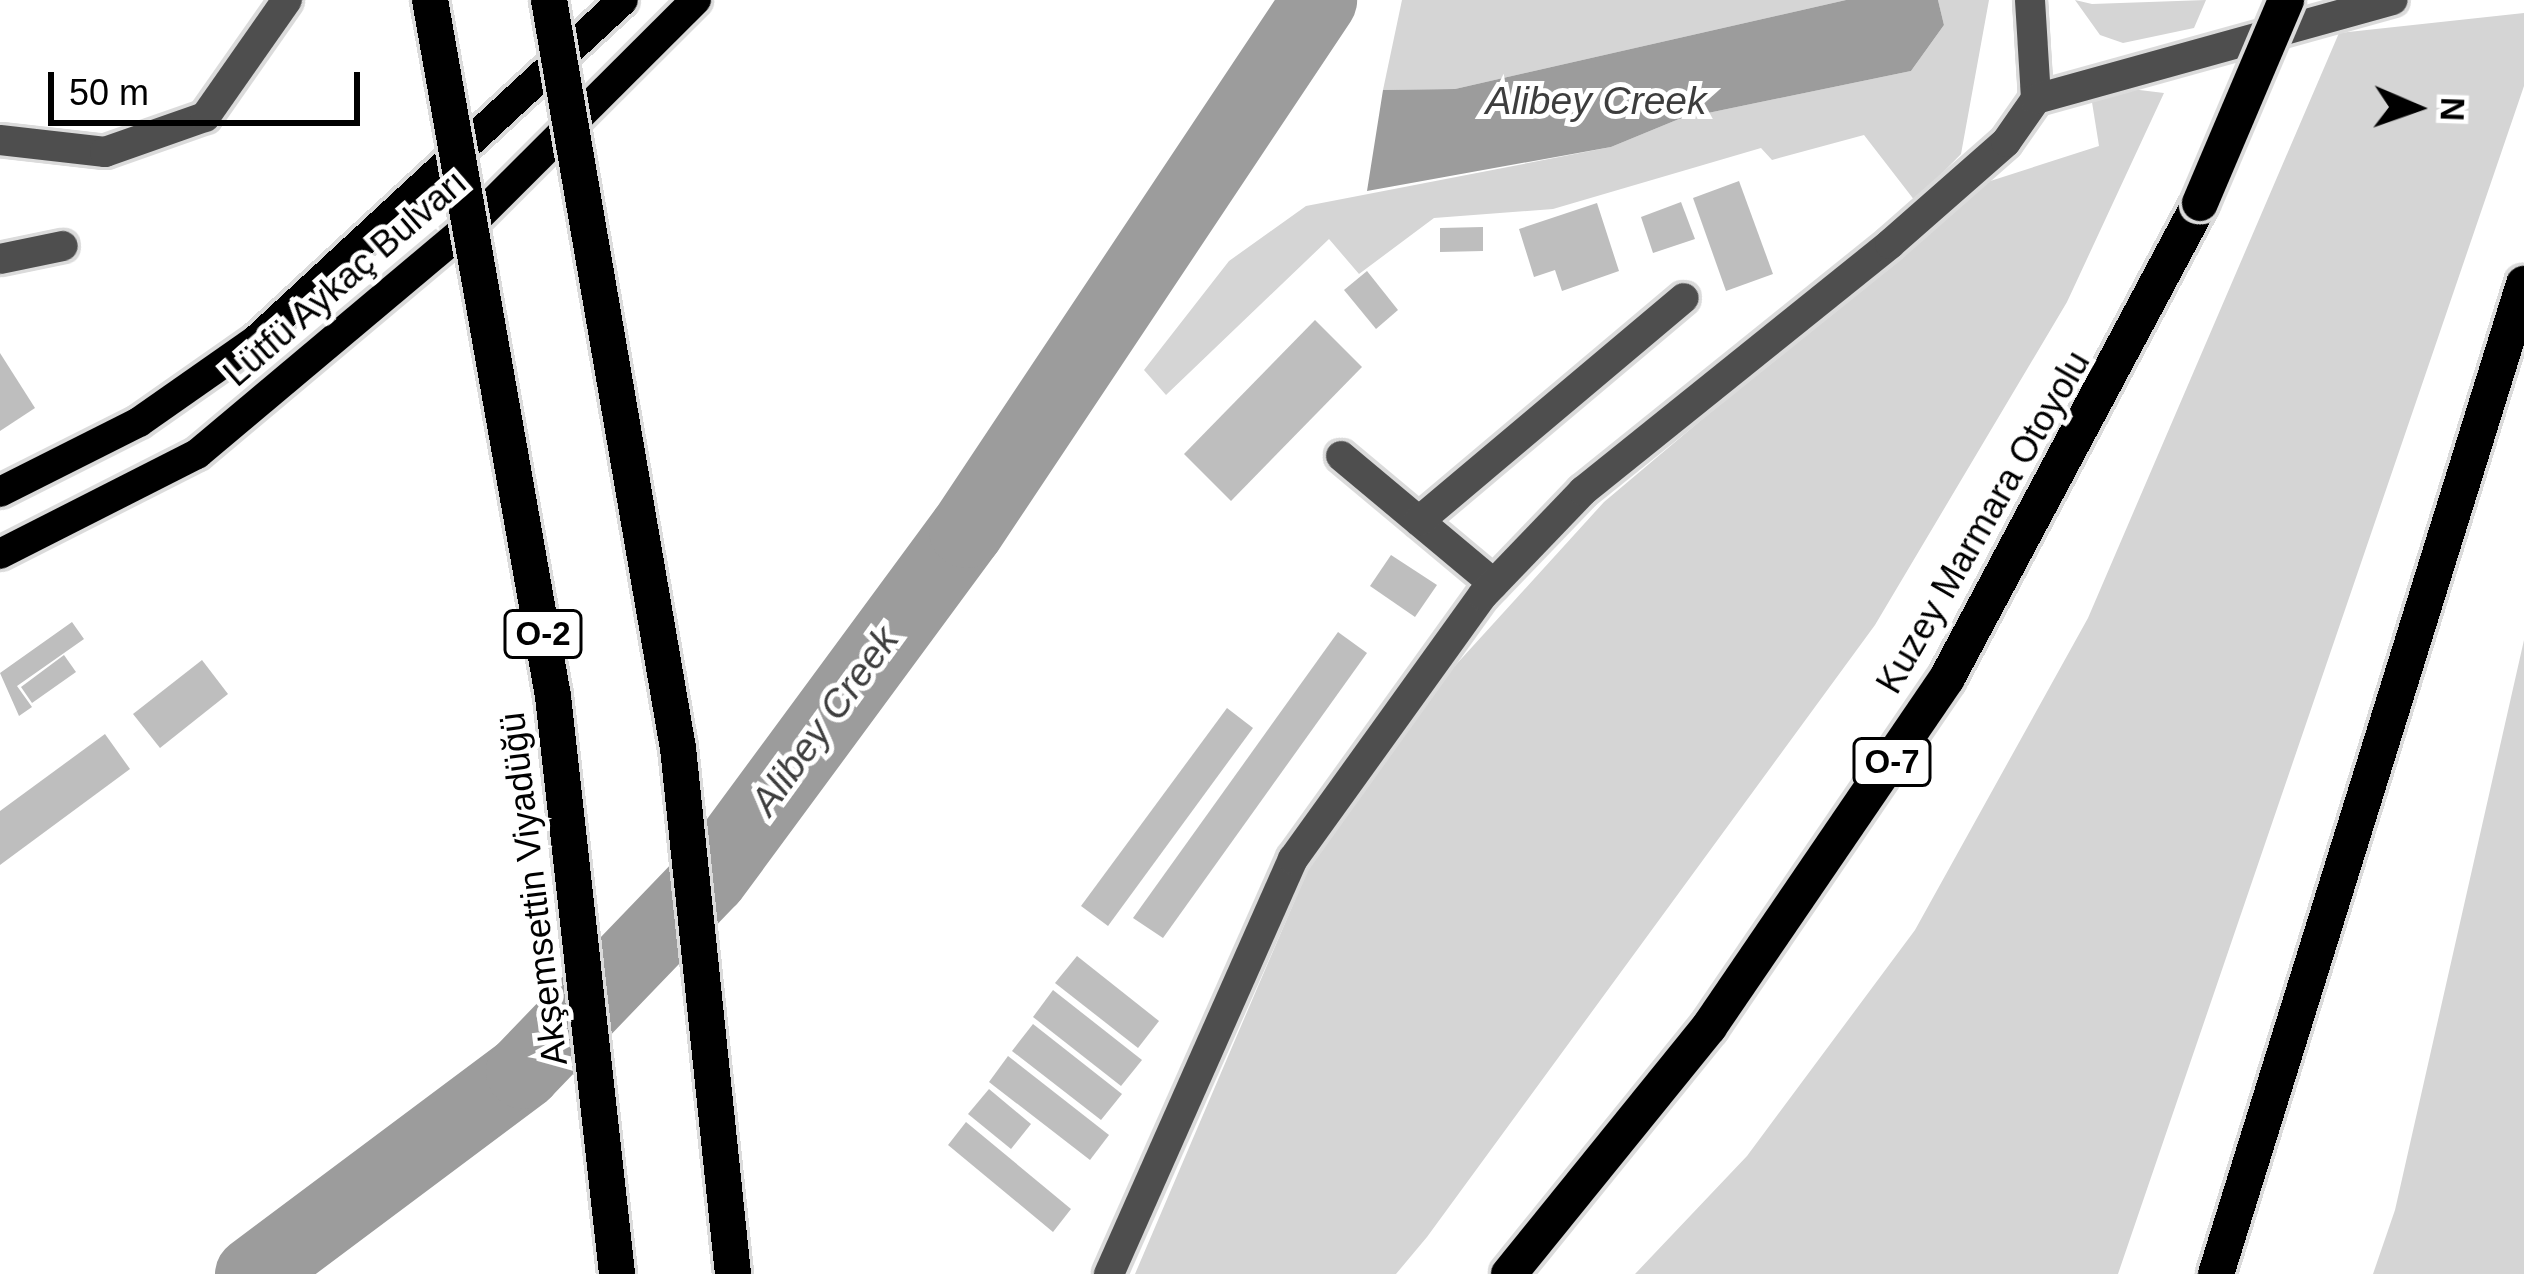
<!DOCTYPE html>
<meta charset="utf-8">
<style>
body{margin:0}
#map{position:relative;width:2524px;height:1274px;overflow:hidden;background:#fff;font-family:Helvetica,sans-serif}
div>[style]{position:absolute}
.green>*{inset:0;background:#d5d5d5}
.water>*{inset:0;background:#9c9c9c}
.river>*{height:75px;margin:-37.5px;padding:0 37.5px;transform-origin:37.5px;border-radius:37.5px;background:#9c9c9c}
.building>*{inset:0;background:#bebebe}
.roads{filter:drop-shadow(3px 0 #dbdbdb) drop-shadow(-3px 0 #dbdbdb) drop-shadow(0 3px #dbdbdb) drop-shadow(0 -3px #dbdbdb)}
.minor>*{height:30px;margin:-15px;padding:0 15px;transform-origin:15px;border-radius:15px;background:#4e4e4e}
.major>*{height:30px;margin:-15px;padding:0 15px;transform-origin:15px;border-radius:15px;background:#000}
.highway>*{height:36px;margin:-18px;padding:0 18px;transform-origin:18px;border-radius:18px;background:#000}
.bridges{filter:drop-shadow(3px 0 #dbdbdb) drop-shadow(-3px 0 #dbdbdb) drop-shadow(0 3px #dbdbdb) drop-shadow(0 -3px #dbdbdb)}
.highway-bridge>*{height:36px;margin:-18px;padding:0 18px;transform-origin:18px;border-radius:18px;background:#000}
span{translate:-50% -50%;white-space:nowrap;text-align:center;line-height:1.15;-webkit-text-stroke:10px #fff;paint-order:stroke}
.shield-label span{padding:3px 9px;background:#fff;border:3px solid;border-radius:9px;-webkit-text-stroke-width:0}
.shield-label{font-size:33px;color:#000;font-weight:700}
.street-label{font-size:36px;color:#000}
.water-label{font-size:39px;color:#3d3d3d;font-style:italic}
.north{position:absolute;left:2356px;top:48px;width:120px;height:120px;-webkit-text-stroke:9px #fff;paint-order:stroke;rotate:92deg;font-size:33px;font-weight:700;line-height:48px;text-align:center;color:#000}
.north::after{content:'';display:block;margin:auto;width:42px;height:54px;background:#000;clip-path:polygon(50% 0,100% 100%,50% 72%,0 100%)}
.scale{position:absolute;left:48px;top:72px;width:312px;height:54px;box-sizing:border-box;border:6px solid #000;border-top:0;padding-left:15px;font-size:36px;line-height:42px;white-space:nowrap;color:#000;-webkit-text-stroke:9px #fff;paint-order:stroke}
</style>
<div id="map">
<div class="green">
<div style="clip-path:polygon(1402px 0,1846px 0,1455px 89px,1383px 90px)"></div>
<div style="clip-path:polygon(1938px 0,1989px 0,1961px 154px,1915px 201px,1864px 135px,1772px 160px,1761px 148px,1553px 209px,1434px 218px,1359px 274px,1329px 239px,1166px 395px,1144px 370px,1229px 261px,1306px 206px,1611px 147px,1679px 119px,1911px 71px,1944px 25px)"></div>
<div style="clip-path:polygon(2075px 0,2092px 4px,2206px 0,2194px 28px,2123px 43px,2100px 35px)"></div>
<div style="clip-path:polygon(2524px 13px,2524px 86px,2118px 1274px,1635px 1274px,1747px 1156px,1915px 930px,2088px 618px,2339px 33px)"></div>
<div style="clip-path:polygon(2115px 87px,2164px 93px,2067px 302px,1875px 625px,1427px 1237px,1396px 1274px,1135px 1274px,1309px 867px,1442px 680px,1604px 502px,1981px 184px,2099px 146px,2091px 96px)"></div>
<div style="clip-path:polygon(2524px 640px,2524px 1274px,2373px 1274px,2395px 1210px)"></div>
</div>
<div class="water">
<div style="clip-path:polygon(1846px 0,1938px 0,1944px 25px,1911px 71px,1679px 119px,1611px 147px,1367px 191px,1383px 90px,1455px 89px)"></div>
</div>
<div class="river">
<div style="left:252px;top:1274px;width:339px;rotate:-36.8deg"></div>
<div style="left:523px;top:1071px;width:269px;rotate:-46.1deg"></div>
<div style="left:710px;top:877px;width:431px;rotate:-53.6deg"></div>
<div style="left:966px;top:530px;width:637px;rotate:-56.33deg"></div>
</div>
<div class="building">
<div style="clip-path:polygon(1739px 181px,1773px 274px,1726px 291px,1693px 198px)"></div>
<div style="clip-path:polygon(1681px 202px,1695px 239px,1653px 253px,1641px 217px)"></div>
<div style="clip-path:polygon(1597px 203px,1619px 271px,1562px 291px,1555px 270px,1534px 277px,1519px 229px)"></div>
<div style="clip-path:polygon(1483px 227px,1483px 251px,1440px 252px,1440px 228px)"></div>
<div style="clip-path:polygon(1367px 271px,1398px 310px,1376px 329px,1344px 290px)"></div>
<div style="clip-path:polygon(1315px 320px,1362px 367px,1231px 501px,1184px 454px)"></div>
<div style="clip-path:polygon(0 353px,35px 408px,0 431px)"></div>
<div style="clip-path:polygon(1391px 555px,1437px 585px,1415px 617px,1370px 586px)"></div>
<div style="clip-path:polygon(72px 622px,84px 639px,17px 686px,32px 707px,19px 716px,0 673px)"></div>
<div style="clip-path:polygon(1338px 632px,1367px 653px,1163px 938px,1133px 918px)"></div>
<div style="clip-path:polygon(64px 655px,76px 672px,32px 703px,21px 687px)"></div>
<div style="clip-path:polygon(202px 660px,228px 694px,160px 748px,133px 714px)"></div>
<div style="clip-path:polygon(1227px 708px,1253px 728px,1108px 926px,1081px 906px)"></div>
<div style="clip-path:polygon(105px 734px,130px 769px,0 865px,0 811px)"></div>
<div style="clip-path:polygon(1077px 956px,1159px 1021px,1138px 1048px,1055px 983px)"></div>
<div style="clip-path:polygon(1053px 990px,1142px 1060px,1121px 1086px,1033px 1017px)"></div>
<div style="clip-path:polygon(1033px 1024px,1122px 1094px,1101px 1120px,1012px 1051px)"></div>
<div style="clip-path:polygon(1008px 1056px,1109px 1135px,1090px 1160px,989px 1082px)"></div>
<div style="clip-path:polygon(989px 1089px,1031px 1124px,1011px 1149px,968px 1114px)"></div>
<div style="clip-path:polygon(966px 1122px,1071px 1209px,1053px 1232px,948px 1145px)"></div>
</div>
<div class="roads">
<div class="minor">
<div style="left:2030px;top:0;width:99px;rotate:86.5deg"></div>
<div style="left:0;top:140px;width:106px;rotate:6.5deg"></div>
<div style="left:105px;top:152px;width:106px;rotate:-19.3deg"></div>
<div style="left:205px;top:117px;width:143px;rotate:-55deg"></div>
<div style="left:0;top:259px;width:64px;rotate:-11.7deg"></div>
<div style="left:1341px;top:456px;width:199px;rotate:39.9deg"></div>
<div style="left:1419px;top:521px;width:346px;rotate:-40.1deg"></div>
<div style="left:1109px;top:1274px;width:454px;rotate:-66.1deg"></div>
<div style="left:1293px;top:859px;width:325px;rotate:-54.3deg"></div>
<div style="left:1483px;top:595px;width:144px;rotate:-46.1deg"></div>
<div style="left:1583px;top:491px;width:394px;rotate:-38.8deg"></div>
<div style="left:1890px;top:244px;width:154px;rotate:-41.3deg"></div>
<div style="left:2006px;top:142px;width:52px;rotate:-55.1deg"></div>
<div style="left:2036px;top:99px;width:370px;rotate:-15.5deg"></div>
</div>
<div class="major">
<div style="left:0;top:492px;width:156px;rotate:-26.7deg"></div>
<div style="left:139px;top:422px;width:143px;rotate:-35deg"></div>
<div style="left:256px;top:340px;width:500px;rotate:-42.81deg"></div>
<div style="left:0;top:554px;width:221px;rotate:-26.9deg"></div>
<div style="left:197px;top:454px;width:354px;rotate:-40deg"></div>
<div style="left:468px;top:227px;width:322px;rotate:-44.9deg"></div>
</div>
<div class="highway">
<div style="left:1509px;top:1274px;width:318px;rotate:-51deg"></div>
<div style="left:1709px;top:1027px;width:422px;rotate:-55.7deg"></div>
<div style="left:1947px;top:678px;width:538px;rotate:-61.96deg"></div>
<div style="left:2216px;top:1274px;width:1037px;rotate:-72.72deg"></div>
</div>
</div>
<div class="bridges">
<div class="highway-bridge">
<div style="left:430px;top:0;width:707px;rotate:79.98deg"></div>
<div style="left:553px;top:696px;width:582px;rotate:83.68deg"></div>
<div style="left:549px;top:0;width:759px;rotate:80.22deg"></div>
<div style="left:678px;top:748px;width:529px;rotate:84.03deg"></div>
<div style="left:2200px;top:203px;width:220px;rotate:-67deg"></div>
</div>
</div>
<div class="shield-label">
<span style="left:543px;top:634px">O-2</span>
<span style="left:1892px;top:762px">O-7</span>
</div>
<div class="street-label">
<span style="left:345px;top:278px;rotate:-41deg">Lütfü Aykaç Bulvarı</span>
<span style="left:1983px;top:522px;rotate:-60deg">Kuzey Marmara Otoyolu</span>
<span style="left:533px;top:889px;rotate:-97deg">Akşemsettin Viyadüğü</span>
</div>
<div class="water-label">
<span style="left:1596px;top:101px">Alibey Creek</span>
<span style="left:825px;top:721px;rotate:-54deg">Alibey Creek</span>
</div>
<div class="north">N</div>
<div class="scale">50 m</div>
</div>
